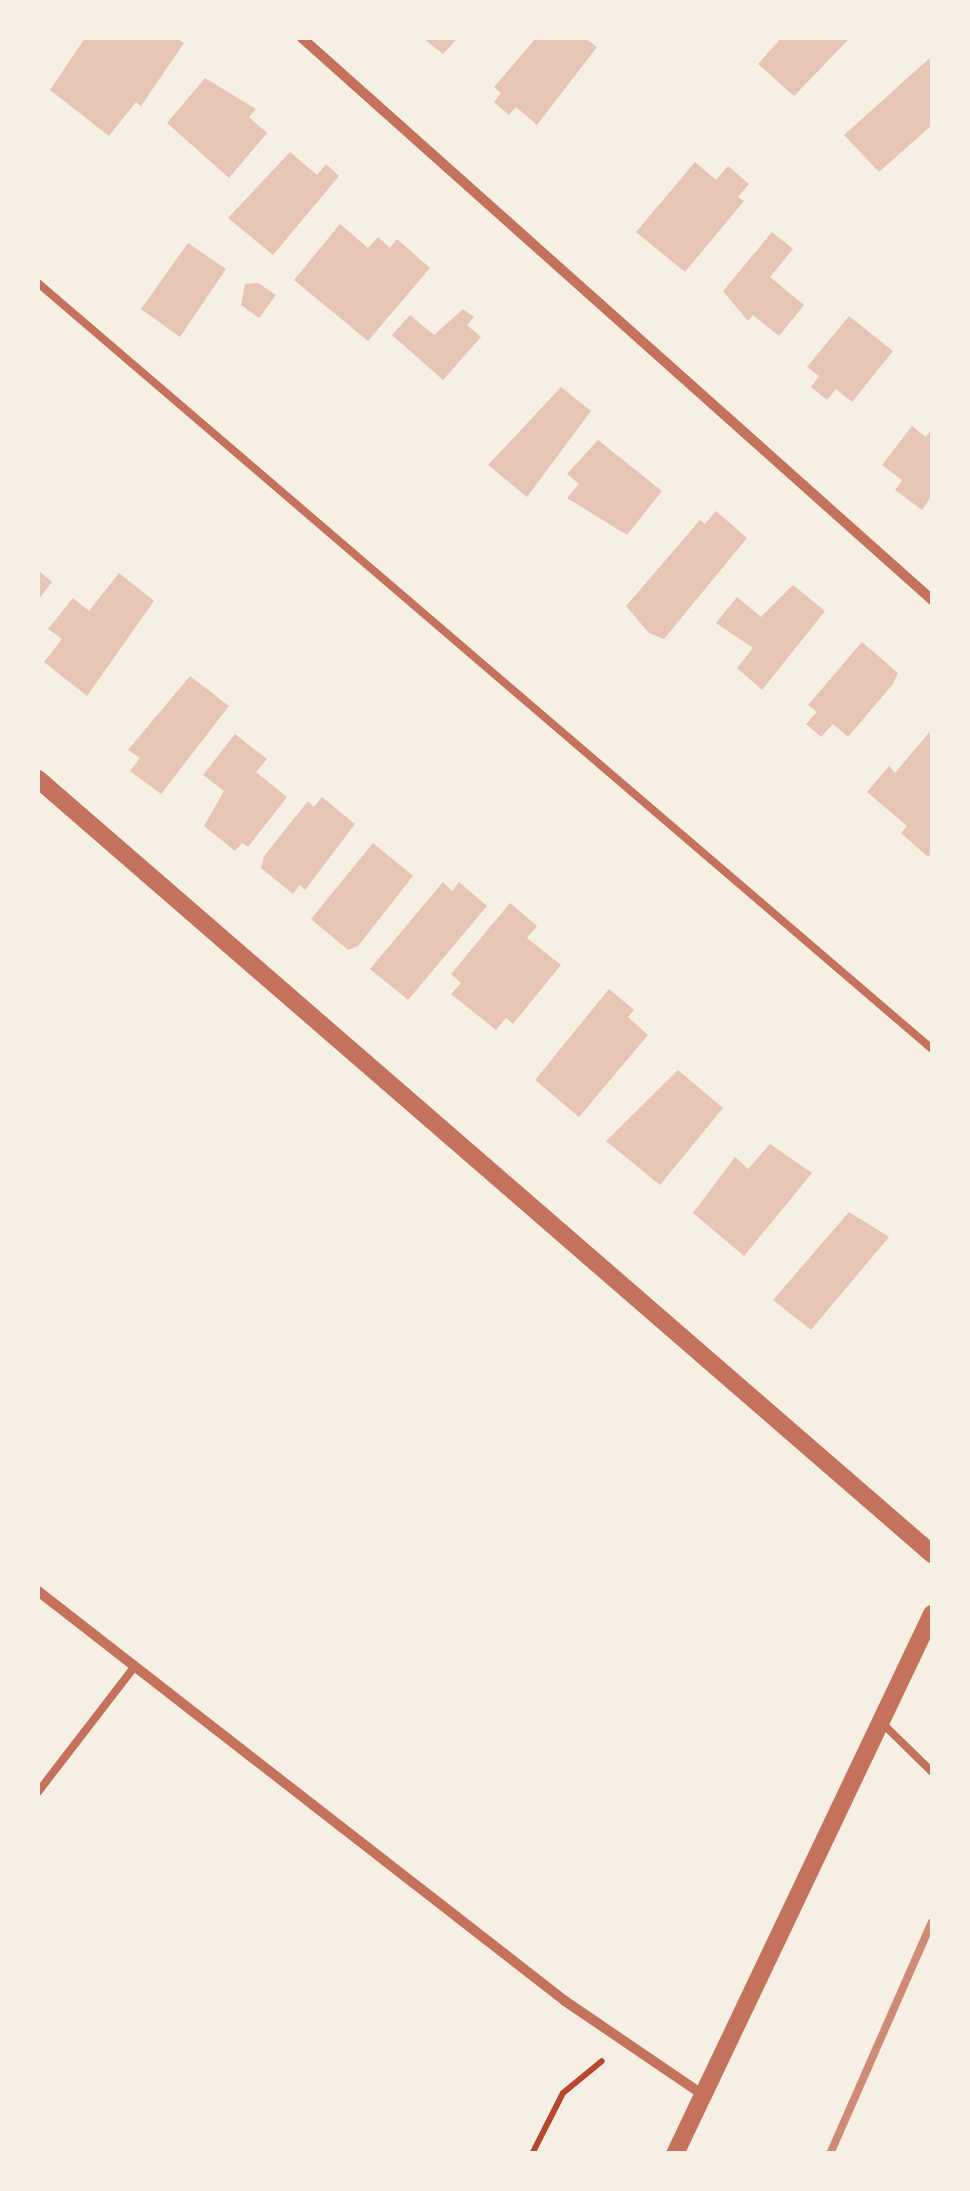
<!DOCTYPE html>
<style>
body{margin:0}
#map{position:relative;width:970px;height:2191px;overflow:hidden;background:#f6efe4;font-family:"Source Serif 4",serif}
div>[style]{position:absolute}
.building>*{inset:0;background:#e6c5b7}
.path>*{height:6px;margin:-3px;padding:0 3px;transform-origin:3px;border-radius:3px;background:#b5482f}
.service>*{height:8px;margin:-4px;padding:0 4px;transform-origin:4px;border-radius:4px;background:#c5725c}
.minor>*{height:10px;margin:-5px;padding:0 5px;transform-origin:5px;border-radius:5px;background:#c5725c}
.tertiary>*{height:18px;margin:-9px;padding:0 9px;transform-origin:9px;border-radius:9px;background:#c5725c}
.rail>*{height:8px;margin:-4px;padding:0 4px;transform-origin:4px;border-radius:4px;background:#cf8b77}
span{translate:-50% -50%;white-space:nowrap;text-align:center;line-height:1.15;-webkit-text-stroke:9px #f6efe4;paint-order:stroke}
.frame{position:absolute;inset:0;border:40px solid #f6efe4;pointer-events:none}
</style>
<div id="map">
<div class="building">
<div style="clip-path:polygon(85px 38px,176px 38px,184px 43px,141px 106px,136px 102px,109px 136px,50px 90px)"></div>
<div style="clip-path:polygon(423px 38px,458px 38px,443px 54px)"></div>
<div style="clip-path:polygon(536px 38px,585px 38px,597px 47px,537px 125px,516px 107px,509px 115px,494px 102px,501px 93px,494px 87px)"></div>
<div style="clip-path:polygon(781px 38px,850px 38px,794px 96px,758px 64px)"></div>
<div style="clip-path:polygon(932px 56px,932px 125px,879px 172px,844px 135px)"></div>
<div style="clip-path:polygon(205px 78px,256px 109px,249px 117px,267px 133px,229px 178px,167px 123px)"></div>
<div style="clip-path:polygon(290px 152px,317px 175px,326px 164px,339px 176px,273px 255px,228px 218px)"></div>
<div style="clip-path:polygon(695px 162px,716px 180px,728px 166px,749px 184px,738px 197px,744px 201px,685px 272px,636px 232px)"></div>
<div style="clip-path:polygon(340px 224px,368px 248px,378px 237px,390px 248px,397px 239px,430px 268px,368px 341px,294px 280px)"></div>
<div style="clip-path:polygon(772px 232px,793px 249px,770px 277px,804px 305px,779px 336px,753px 315px,748px 321px,723px 291px)"></div>
<div style="clip-path:polygon(188px 243px,226px 269px,180px 337px,141px 309px)"></div>
<div style="clip-path:polygon(258px 283px,276px 295px,259px 318px,241px 305px,245px 284px)"></div>
<div style="clip-path:polygon(463px 309px,474px 317px,467px 325px,481px 337px,443px 380px,392px 335px,410px 315px,434px 335px)"></div>
<div style="clip-path:polygon(849px 316px,893px 351px,852px 402px,836px 389px,827px 400px,811px 387px,819px 376px,807px 367px)"></div>
<div style="clip-path:polygon(561px 387px,591px 411px,527px 497px,488px 465px)"></div>
<div style="clip-path:polygon(912px 426px,926px 437px,932px 429px,932px 495px,922px 510px,895px 490px,902px 480px,882px 465px)"></div>
<div style="clip-path:polygon(598px 440px,662px 491px,627px 535px,567px 498px,579px 484px,567px 474px)"></div>
<div style="clip-path:polygon(716px 511px,747px 538px,664px 639px,649px 633px,626px 606px,700px 520px,705px 524px)"></div>
<div style="clip-path:polygon(38px 570px,52px 582px,38px 600px)"></div>
<div style="clip-path:polygon(119px 573px,154px 601px,87px 696px,44px 662px,62px 639px,48px 629px,73px 598px,89px 611px)"></div>
<div style="clip-path:polygon(793px 585px,825px 611px,762px 690px,737px 668px,753px 648px,716px 623px,737px 597px,761px 617px)"></div>
<div style="clip-path:polygon(862px 642px,898px 673px,893px 684px,848px 737px,833px 724px,821px 737px,806px 724px,817px 712px,808px 705px)"></div>
<div style="clip-path:polygon(190px 676px,229px 706px,161px 794px,130px 771px,140px 758px,128px 750px)"></div>
<div style="clip-path:polygon(932px 729px,932px 852px,928px 857px,901px 833px,907px 826px,867px 792px,889px 766px,895px 773px)"></div>
<div style="clip-path:polygon(235px 734px,267px 759px,256px 772px,287px 797px,248px 847px,242px 843px,235px 851px,204px 826px,224px 791px,203px 775px)"></div>
<div style="clip-path:polygon(322px 797px,355px 824px,305px 890px,300px 885px,293px 894px,261px 868px,264px 856px,308px 801px,314px 807px)"></div>
<div style="clip-path:polygon(373px 843px,413px 876px,358px 946px,348px 950px,311px 919px)"></div>
<div style="clip-path:polygon(443px 882px,452px 891px,459px 882px,487px 906px,408px 1000px,370px 969px)"></div>
<div style="clip-path:polygon(510px 903px,537px 926px,527px 938px,561px 965px,513px 1024px,506px 1018px,496px 1030px,451px 994px,461px 983px,451px 974px)"></div>
<div style="clip-path:polygon(609px 989px,634px 1010px,628px 1017px,648px 1035px,579px 1117px,535px 1080px)"></div>
<div style="clip-path:polygon(678px 1070px,723px 1108px,660px 1185px,606px 1141px)"></div>
<div style="clip-path:polygon(770px 1144px,812px 1173px,744px 1256px,693px 1213px,735px 1157px,748px 1169px)"></div>
<div style="clip-path:polygon(849px 1212px,889px 1237px,811px 1330px,773px 1300px)"></div>
</div>
<div class="path">
<div style="left:532px;top:2154px;width:68px;rotate:-63.1deg"></div>
<div style="left:563px;top:2093px;width:50px;rotate:-39.4deg"></div>
</div>
<div class="service">
<div style="left:38px;top:283px;width:1177px;rotate:40.59deg"></div>
<div style="left:881px;top:1722px;width:71px;rotate:44.4deg"></div>
<div style="left:38px;top:1792px;width:159px;rotate:-52.4deg"></div>
</div>
<div class="minor">
<div style="left:302px;top:38px;width:844px;rotate:41.73deg"></div>
<div style="left:38px;top:1591px;width:668px;rotate:37.88deg"></div>
<div style="left:565px;top:2001px;width:166px;rotate:34.2deg"></div>
</div>
<div class="tertiary">
<div style="left:38px;top:779px;width:1183px;rotate:40.92deg"></div>
<div style="left:675px;top:2154px;width:598px;rotate:-64.55deg"></div>
</div>
<div class="rail">
<div style="left:830px;top:2154px;width:253px;rotate:-66.3deg"></div>
</div>
<div class="frame"></div>
</div>
